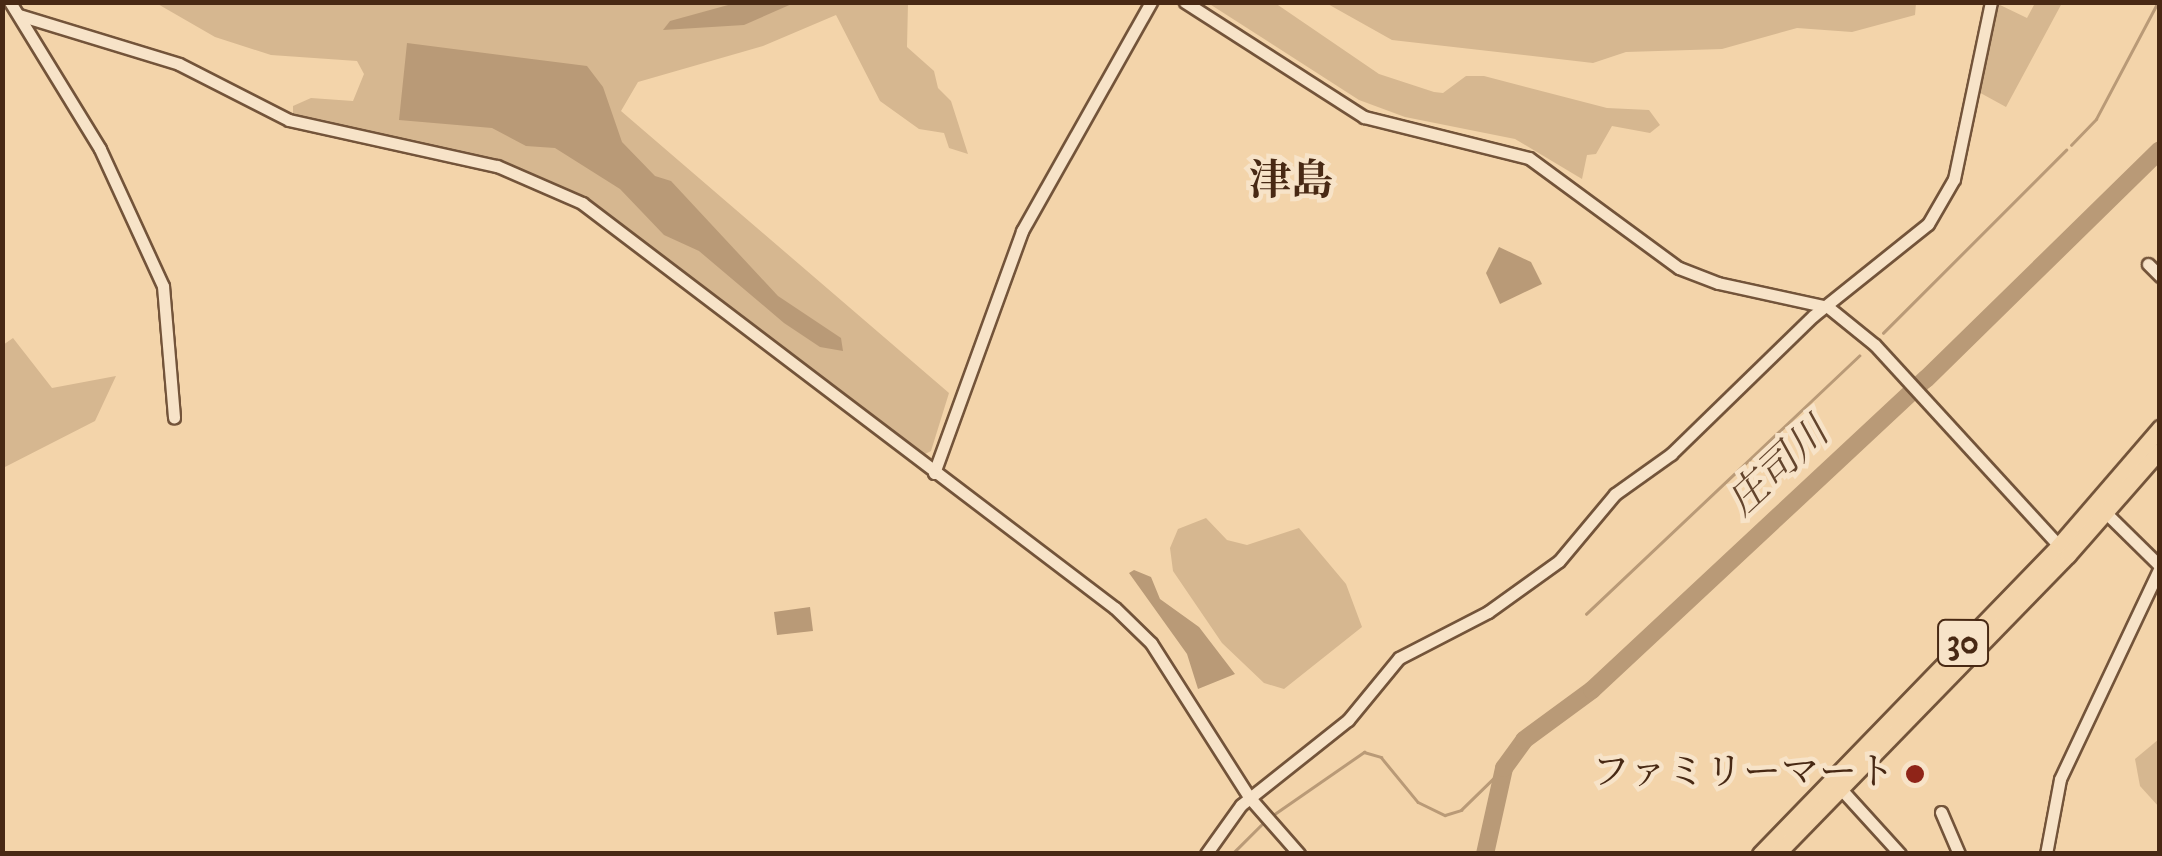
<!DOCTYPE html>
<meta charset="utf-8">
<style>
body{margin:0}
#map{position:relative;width:2162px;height:856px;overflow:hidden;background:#f3d4aa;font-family:"IM FELL DW Pica","Noto Serif JP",serif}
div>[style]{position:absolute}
.green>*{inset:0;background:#d6b790}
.water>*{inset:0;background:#b99a77}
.stream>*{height:2.5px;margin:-1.25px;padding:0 1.25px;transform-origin:1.25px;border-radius:1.25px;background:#b99a77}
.river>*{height:18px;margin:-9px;padding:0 9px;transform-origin:9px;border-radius:9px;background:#b99a77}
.roads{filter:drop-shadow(2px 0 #73543a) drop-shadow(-2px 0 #73543a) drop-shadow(0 2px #73543a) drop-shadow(0 -2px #73543a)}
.minor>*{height:11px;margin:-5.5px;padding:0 5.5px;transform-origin:5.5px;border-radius:5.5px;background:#f7e3c8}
.major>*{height:15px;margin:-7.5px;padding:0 7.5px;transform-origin:7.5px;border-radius:7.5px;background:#f3d4aa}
.dots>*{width:28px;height:28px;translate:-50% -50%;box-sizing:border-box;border:5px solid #f7e3c8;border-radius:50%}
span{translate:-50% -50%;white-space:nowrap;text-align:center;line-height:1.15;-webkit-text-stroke:9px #f7e3c8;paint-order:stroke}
.shield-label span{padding:2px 8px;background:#f7e3c8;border:2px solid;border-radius:8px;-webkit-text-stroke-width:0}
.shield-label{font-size:35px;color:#482914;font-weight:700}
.poi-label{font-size:38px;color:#482914}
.right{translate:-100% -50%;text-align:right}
.water-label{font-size:40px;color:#64452d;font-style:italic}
.quarter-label{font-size:42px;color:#482914;font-weight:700}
.frame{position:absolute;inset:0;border:5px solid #482914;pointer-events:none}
</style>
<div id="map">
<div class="green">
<div style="clip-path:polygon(156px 3px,908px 3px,907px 47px,934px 71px,938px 88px,951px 101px,968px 154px,949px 148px,944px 133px,919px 129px,880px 101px,836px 15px,763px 46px,638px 82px,621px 111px,949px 393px,931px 451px,923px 455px,587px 200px,498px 162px,293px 115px,293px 106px,311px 98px,353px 101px,364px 74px,357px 61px,271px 55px,215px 37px)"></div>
<div style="clip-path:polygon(1208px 3px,1275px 3px,1379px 74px,1434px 92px,1443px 93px,1466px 76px,1484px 76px,1607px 108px,1649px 110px,1660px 125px,1650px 133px,1612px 126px,1596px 154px,1587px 155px,1582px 179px,1515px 139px,1405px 117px,1359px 100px)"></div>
<div style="clip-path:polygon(1326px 3px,1916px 3px,1915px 15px,1852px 32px,1797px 28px,1722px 49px,1626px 52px,1593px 63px,1392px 40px)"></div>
<div style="clip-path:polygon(2035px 3px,2062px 3px,2006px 107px,1975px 90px,1993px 13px,1998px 4px,2027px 18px)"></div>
<div style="clip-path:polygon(13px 338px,52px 388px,116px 376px,95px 421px,3px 468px,3px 345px)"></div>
<div style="clip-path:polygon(1206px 518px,1227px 540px,1247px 545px,1299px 528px,1346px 584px,1362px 627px,1284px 689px,1264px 683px,1222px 643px,1173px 571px,1170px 548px,1178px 529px)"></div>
<div style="clip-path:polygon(2159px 739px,2159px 807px,2140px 786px,2135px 759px)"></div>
</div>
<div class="water">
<div style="clip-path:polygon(739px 2px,794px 3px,744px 25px,663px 30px,670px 21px)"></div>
<div style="clip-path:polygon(407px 43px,587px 66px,603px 87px,622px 142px,655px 176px,671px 181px,778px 296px,841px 338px,843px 351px,820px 347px,784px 323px,699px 251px,664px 235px,620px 189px,555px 148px,526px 146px,492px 128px,399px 120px)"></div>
<div style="clip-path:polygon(1499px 247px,1531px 262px,1542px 284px,1500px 304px,1486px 273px)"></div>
<div style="clip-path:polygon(1134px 570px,1151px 577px,1160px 599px,1199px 627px,1235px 674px,1198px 689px,1187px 654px,1129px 573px)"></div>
<div style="clip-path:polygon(810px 607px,813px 631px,777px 635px,774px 612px)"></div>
</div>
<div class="stream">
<div style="left:2071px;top:145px;width:36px;rotate:-46deg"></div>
<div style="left:2096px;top:119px;width:132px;rotate:-62.1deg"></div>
<div style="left:1883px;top:333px;width:259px;rotate:-45deg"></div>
<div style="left:1586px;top:614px;width:376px;rotate:-43.4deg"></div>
<div style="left:1273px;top:815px;width:111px;rotate:-34.7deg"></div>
<div style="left:1364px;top:752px;width:18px;rotate:16deg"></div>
<div style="left:1381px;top:757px;width:58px;rotate:50.6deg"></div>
<div style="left:1418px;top:802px;width:30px;rotate:26deg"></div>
<div style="left:1445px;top:815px;width:17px;rotate:-17deg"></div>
<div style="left:1461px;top:810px;width:60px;rotate:-44.3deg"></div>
<div style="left:1232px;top:854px;width:44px;rotate:-45deg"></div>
</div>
<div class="river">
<div style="left:1485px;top:854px;width:88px;rotate:-77.5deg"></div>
<div style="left:1504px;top:768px;width:34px;rotate:-54deg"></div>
<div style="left:1524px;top:740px;width:84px;rotate:-36.3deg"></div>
<div style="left:1592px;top:690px;width:456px;rotate:-43deg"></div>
<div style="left:1926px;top:379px;width:327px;rotate:-44.4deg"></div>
</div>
<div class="roads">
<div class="minor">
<div style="left:10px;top:2px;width:172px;rotate:58.5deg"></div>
<div style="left:100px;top:149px;width:151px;rotate:65.3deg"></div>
<div style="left:163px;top:286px;width:132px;rotate:85.2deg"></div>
<div style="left:1185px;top:2px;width:213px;rotate:32.7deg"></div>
<div style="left:1364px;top:117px;width:170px;rotate:14deg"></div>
<div style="left:1529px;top:158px;width:186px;rotate:36.3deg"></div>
<div style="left:1679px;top:268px;width:42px;rotate:21deg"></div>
<div style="left:1718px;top:283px;width:113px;rotate:12.3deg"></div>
<div style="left:1828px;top:307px;width:60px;rotate:39deg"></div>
<div style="left:1875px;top:345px;width:275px;rotate:47.5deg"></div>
<div style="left:19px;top:15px;width:167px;rotate:17deg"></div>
<div style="left:179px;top:64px;width:123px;rotate:27deg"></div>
<div style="left:289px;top:120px;width:213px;rotate:12.5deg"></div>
<div style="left:497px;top:166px;width:93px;rotate:23.5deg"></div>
<div style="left:582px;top:203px;width:669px;rotate:37.23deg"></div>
<div style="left:1115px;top:608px;width:50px;rotate:44.2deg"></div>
<div style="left:1151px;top:643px;width:183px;rotate:57.5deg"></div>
<div style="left:1249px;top:797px;width:76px;rotate:48.7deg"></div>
<div style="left:2148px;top:264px;width:17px;rotate:45deg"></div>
<div style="left:934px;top:473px;width:258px;rotate:-70deg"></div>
<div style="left:1022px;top:231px;width:263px;rotate:-60.6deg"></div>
<div style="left:2106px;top:513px;width:76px;rotate:44.5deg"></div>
<div style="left:1840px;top:788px;width:89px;rotate:47.7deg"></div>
<div style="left:1941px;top:812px;width:46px;rotate:66.8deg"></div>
<div style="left:1206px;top:854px;width:60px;rotate:-54.5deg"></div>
<div style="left:1241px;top:805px;width:137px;rotate:-38.5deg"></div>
<div style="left:1348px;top:720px;width:80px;rotate:-50.6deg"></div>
<div style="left:1399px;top:658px;width:100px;rotate:-27.3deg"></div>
<div style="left:1488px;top:612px;width:87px;rotate:-35.7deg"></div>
<div style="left:1559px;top:561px;width:87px;rotate:-50.1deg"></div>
<div style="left:1615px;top:494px;width:69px;rotate:-35.5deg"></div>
<div style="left:1671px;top:454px;width:198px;rotate:-44.2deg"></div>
<div style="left:1813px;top:316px;width:147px;rotate:-38.7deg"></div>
<div style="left:1928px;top:224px;width:52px;rotate:-60deg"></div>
<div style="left:1954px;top:179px;width:181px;rotate:-78.2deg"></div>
<div style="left:2046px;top:854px;width:76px;rotate:-79.4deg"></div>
<div style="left:2060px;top:779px;width:234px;rotate:-64.7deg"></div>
</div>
<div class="major">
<div style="left:1760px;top:854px;width:430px;rotate:-45.9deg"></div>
<div style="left:2059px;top:545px;width:155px;rotate:-49.2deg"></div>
<div style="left:1777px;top:854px;width:417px;rotate:-45.8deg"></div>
<div style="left:2068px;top:555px;width:140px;rotate:-48.8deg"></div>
</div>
</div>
<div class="dots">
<div style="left:1915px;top:774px;background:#8f2418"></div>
</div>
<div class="shield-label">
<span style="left:1963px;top:643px">30</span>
</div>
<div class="poi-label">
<span class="right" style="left:1895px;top:774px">ファミリーマート</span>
</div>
<div class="water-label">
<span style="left:1779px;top:468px;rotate:-43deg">庄司川</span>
</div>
<div class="quarter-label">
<span style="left:1291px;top:182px">津島</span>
</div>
<div class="frame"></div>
</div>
